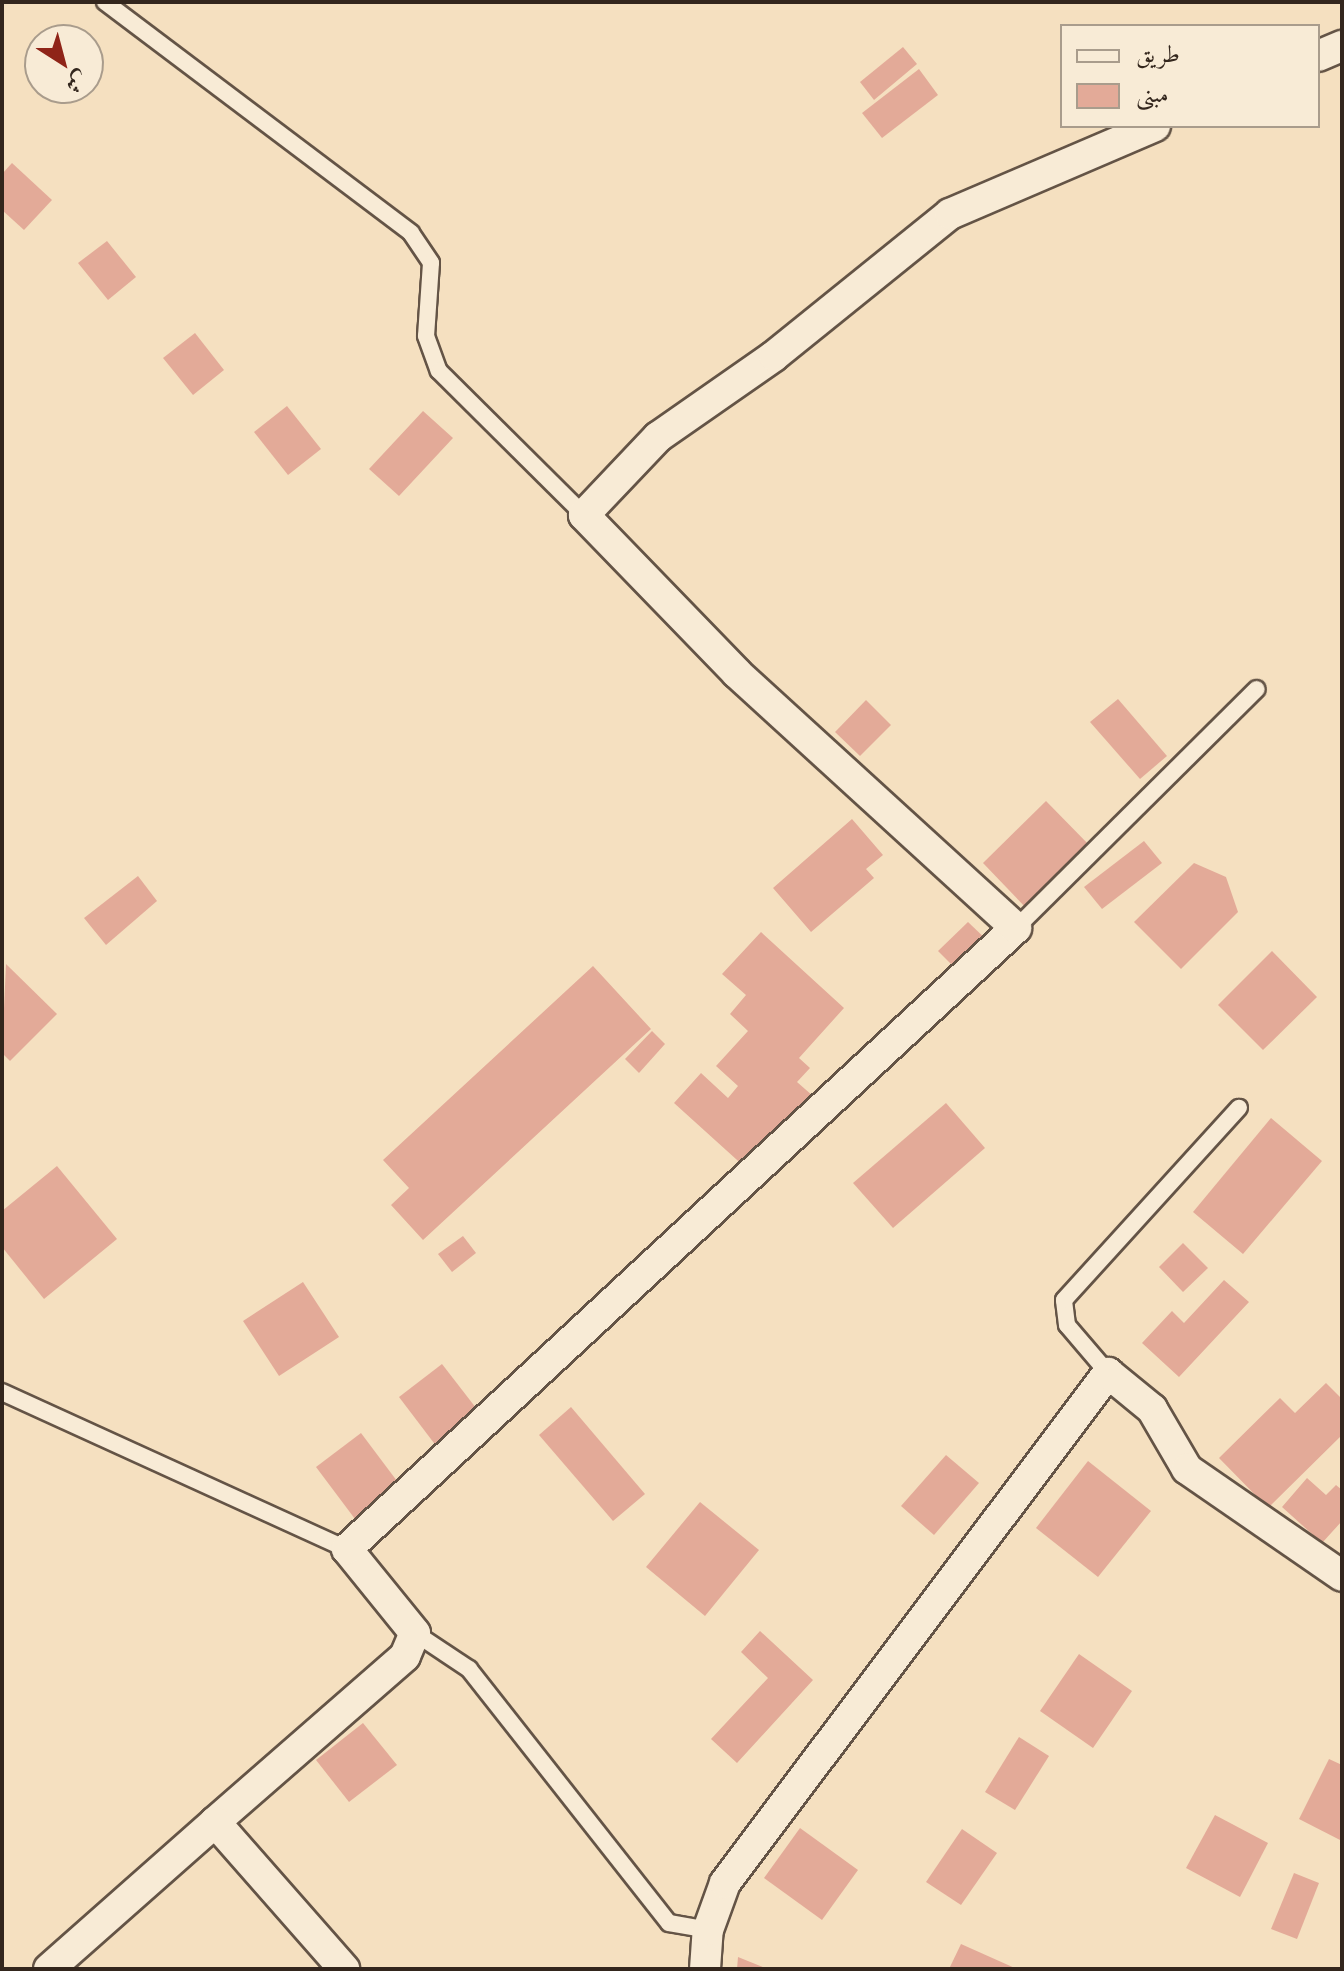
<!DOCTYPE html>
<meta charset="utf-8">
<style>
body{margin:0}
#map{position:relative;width:1344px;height:1971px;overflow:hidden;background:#f5e0c0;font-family:"Libre Caslon Text",Amiri,serif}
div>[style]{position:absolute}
.building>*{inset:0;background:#e3aa98}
.roads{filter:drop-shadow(2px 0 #645446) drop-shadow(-2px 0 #645446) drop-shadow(0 2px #645446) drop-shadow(0 -2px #645446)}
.lane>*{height:16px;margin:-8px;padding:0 8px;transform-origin:8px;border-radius:8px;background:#f8ebd6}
.street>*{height:30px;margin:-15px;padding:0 15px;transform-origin:15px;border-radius:15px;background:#f8ebd6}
span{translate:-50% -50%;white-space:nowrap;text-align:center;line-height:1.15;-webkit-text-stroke:6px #f8ebd6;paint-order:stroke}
.frame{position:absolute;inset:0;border:4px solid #33261d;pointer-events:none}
.legend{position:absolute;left:1060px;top:24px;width:260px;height:104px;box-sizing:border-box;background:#f8ebd6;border:2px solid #a99c8c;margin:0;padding:10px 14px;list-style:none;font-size:24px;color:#33261d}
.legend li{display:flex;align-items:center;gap:16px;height:40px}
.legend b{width:40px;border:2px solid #a99c8c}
.north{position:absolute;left:24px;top:24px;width:80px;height:80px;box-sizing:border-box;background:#f8ebd6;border:2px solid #a99c8c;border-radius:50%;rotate:144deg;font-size:22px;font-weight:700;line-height:32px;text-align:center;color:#33261d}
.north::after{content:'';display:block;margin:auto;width:28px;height:36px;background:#8f2418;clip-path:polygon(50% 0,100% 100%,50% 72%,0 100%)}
</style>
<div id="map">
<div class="building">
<div style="clip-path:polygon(903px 47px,917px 64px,874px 100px,860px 82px)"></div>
<div style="clip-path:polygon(919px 69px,938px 95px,882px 138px,862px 113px)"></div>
<div style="clip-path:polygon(12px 163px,52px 200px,24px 230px,2px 210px,2px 174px)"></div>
<div style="clip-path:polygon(107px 241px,136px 277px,108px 300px,78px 263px)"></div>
<div style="clip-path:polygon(195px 333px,224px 370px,193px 395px,163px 358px)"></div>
<div style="clip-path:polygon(287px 406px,321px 449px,288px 475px,254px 432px)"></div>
<div style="clip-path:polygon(423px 411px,453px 438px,399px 496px,369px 469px)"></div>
<div style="clip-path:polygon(1118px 699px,1167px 756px,1140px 779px,1090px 722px)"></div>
<div style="clip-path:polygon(866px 700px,891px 725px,860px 756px,835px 732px)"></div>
<div style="clip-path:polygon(1046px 801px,1093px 849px,1029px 911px,983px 863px)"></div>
<div style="clip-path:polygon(852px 819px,883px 855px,866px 869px,874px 878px,811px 932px,773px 888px)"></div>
<div style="clip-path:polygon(1144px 841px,1162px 863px,1102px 909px,1084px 887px)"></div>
<div style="clip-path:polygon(1194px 863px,1226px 877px,1238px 912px,1181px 969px,1134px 922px)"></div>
<div style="clip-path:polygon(138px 876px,157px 901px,106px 945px,84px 918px)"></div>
<div style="clip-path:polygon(968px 922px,990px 943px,960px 973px,938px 951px)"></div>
<div style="clip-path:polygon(761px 932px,844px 1008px,799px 1058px,810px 1068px,797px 1082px,813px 1096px,747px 1169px,674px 1103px,701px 1073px,728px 1098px,738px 1086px,716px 1066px,748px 1031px,730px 1014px,746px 995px,722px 974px)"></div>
<div style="clip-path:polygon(1272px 951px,1317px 997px,1263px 1050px,1218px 1005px)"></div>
<div style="clip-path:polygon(6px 964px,57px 1014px,10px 1061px,2px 1053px)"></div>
<div style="clip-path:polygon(593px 966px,651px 1029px,423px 1240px,391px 1205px,409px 1188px,383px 1160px)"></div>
<div style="clip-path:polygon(652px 1031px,665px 1044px,639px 1073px,625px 1059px)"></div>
<div style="clip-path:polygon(946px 1103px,985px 1148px,893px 1228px,853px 1183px)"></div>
<div style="clip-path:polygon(1271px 1118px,1322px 1161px,1243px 1254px,1193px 1212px)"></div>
<div style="clip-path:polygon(57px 1166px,117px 1239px,44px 1299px,2px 1247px,2px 1211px)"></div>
<div style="clip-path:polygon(463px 1236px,476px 1253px,452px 1272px,438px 1254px)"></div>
<div style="clip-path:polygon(1183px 1243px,1208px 1268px,1183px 1292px,1159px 1267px)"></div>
<div style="clip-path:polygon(1224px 1280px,1249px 1302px,1179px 1377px,1142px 1343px,1172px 1311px,1184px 1323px)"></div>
<div style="clip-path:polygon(303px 1282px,339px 1337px,279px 1376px,243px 1321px)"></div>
<div style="clip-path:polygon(442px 1364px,483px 1417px,440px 1451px,399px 1397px)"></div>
<div style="clip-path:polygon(1326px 1383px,1342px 1399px,1342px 1435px,1268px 1508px,1219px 1458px,1280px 1398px,1295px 1413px)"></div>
<div style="clip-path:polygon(571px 1407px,645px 1494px,613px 1521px,539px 1435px)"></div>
<div style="clip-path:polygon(361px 1433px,403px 1489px,358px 1523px,316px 1467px)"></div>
<div style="clip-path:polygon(946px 1455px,979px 1483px,934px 1535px,901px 1506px)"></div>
<div style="clip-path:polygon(1088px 1461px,1151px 1511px,1098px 1577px,1036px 1528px)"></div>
<div style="clip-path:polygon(1307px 1478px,1326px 1495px,1336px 1485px,1342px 1490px,1342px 1521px,1322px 1543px,1282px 1507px)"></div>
<div style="clip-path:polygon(700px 1502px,759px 1550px,705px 1616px,646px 1567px)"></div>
<div style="clip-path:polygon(760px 1631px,813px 1680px,737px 1763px,711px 1739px,768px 1678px,741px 1652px)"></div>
<div style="clip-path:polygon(1079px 1654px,1132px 1691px,1093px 1748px,1040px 1711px)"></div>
<div style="clip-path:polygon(363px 1723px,397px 1765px,349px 1802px,316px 1760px)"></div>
<div style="clip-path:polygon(1019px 1737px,1049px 1756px,1015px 1810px,985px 1792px)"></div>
<div style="clip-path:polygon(1329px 1759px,1342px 1765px,1342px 1841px,1299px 1819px)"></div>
<div style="clip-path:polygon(1215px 1815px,1268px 1843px,1240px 1897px,1186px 1868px)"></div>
<div style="clip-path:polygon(800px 1828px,858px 1870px,822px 1920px,764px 1878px)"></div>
<div style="clip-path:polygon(962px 1829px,997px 1853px,961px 1905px,926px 1882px)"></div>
<div style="clip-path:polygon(1294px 1873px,1319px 1883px,1297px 1939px,1271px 1929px)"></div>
<div style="clip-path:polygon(961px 1944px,1017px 1969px,949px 1969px)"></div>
<div style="clip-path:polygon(738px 1957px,768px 1969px,737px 1969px)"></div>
</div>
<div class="roads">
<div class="lane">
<div style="left:105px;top:2px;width:383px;rotate:37deg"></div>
<div style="left:411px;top:233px;width:36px;rotate:56deg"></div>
<div style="left:431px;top:263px;width:73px;rotate:93.9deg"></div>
<div style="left:426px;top:336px;width:37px;rotate:70deg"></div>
<div style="left:439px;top:371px;width:204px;rotate:44.8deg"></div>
<div style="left:1016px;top:928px;width:339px;rotate:-44.8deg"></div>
<div style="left:1108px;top:1373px;width:63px;rotate:-130.5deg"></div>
<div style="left:1067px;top:1325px;width:25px;rotate:-97deg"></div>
<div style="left:1064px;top:1300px;width:260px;rotate:-47.7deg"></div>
<div style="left:2px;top:1392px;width:379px;rotate:24.5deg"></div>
<div style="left:415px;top:1633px;width:65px;rotate:33.7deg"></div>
<div style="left:469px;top:1669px;width:323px;rotate:51.8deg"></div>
<div style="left:669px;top:1923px;width:40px;rotate:10deg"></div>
</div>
<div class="street">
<div style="left:1318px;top:56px;width:26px;rotate:-23deg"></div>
<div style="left:215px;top:1822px;width:252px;rotate:-41.1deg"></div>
<div style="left:405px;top:1656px;width:25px;rotate:-67deg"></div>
<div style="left:415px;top:1633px;width:108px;rotate:-129deg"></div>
<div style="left:347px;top:1549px;width:913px;rotate:-42.87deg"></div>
<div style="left:1016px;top:928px;width:378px;rotate:-137.6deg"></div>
<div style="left:737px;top:673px;width:220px;rotate:-134.1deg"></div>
<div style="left:584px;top:515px;width:108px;rotate:-46.5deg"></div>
<div style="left:658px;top:437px;width:141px;rotate:-34.9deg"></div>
<div style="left:774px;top:356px;width:226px;rotate:-38.9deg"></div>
<div style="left:950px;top:214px;width:223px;rotate:-23.2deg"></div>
<div style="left:49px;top:1969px;width:222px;rotate:-41.5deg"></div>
<div style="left:215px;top:1822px;width:196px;rotate:48.7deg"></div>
<div style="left:705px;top:1969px;width:39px;rotate:-86deg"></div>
<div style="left:708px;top:1930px;width:50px;rotate:-70.1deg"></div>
<div style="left:725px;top:1883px;width:638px;rotate:-53.09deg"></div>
<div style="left:1108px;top:1373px;width:57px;rotate:39.3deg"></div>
<div style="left:1152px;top:1409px;width:69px;rotate:59.7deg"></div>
<div style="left:1187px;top:1469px;width:188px;rotate:34.6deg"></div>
</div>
</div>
<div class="frame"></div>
<ul class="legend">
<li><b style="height:10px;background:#f8ebd6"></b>طريق</li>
<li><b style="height:22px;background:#e3aa98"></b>مبنى</li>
</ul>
<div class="north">ش</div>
</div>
